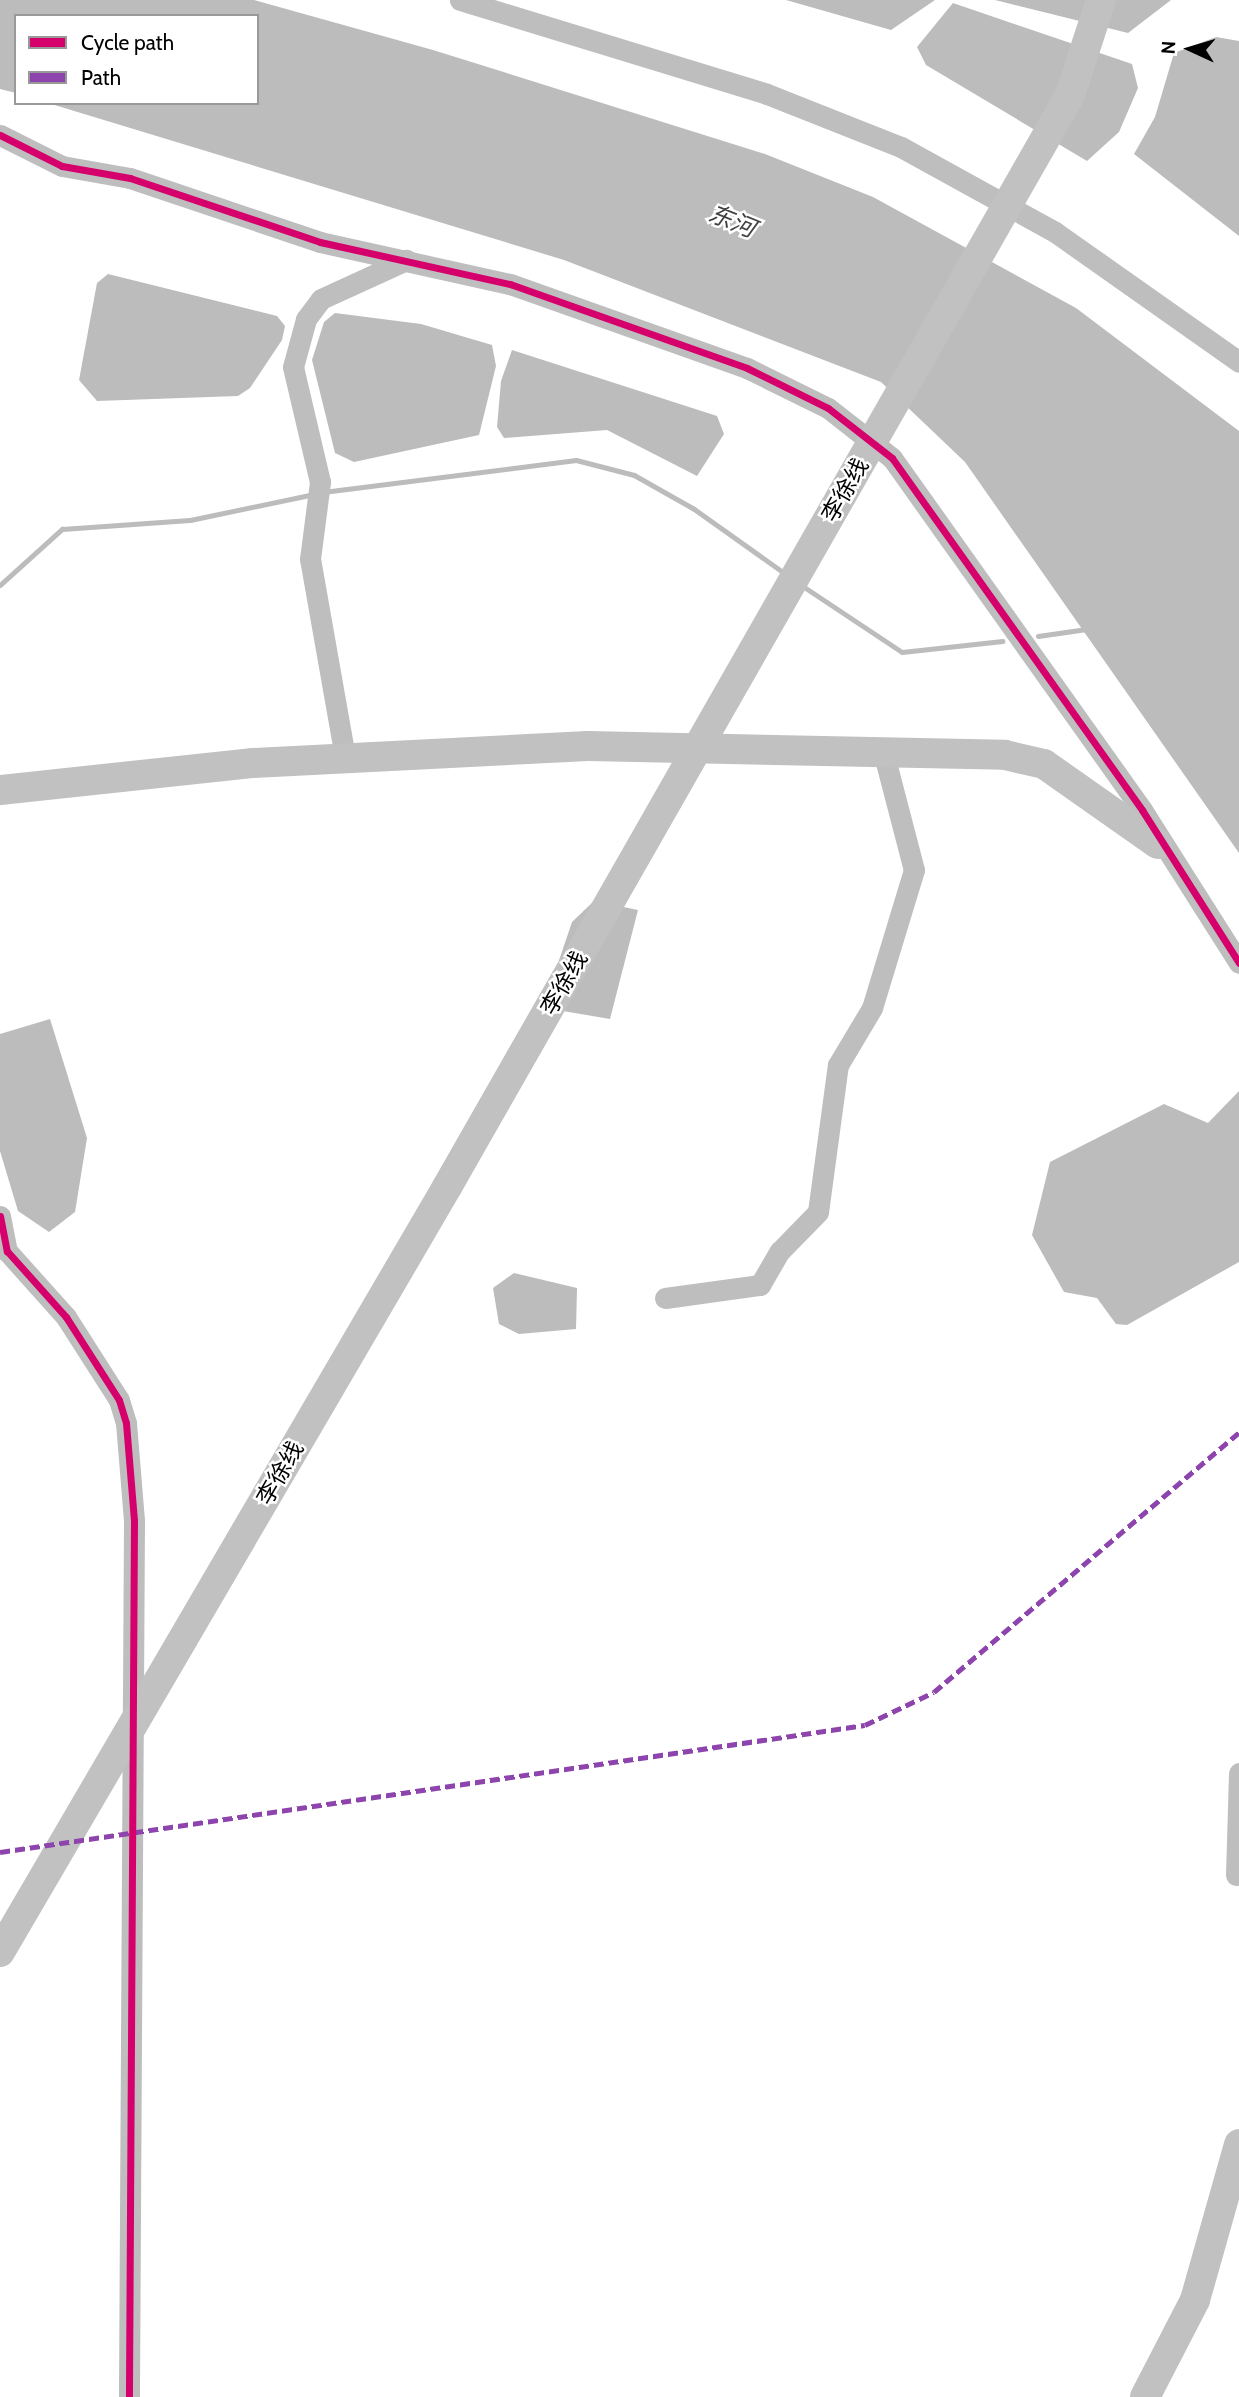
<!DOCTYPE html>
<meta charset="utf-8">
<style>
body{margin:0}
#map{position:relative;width:1239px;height:2397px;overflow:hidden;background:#fff;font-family:Cabin,"Noto Sans SC",sans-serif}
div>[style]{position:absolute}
.water>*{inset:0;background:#bcbcbc}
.stream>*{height:5px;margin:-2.5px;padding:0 2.5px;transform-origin:2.5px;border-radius:2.5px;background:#bcbcbc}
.street>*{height:21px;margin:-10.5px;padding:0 10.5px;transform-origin:10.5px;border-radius:10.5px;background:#bebebe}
.secondary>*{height:30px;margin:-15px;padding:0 15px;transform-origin:15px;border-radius:15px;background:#c1c1c1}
.quiet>*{height:5px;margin-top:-2.5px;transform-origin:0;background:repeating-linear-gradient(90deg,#8e44ad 0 10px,transparent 0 15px)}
.cycleway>*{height:7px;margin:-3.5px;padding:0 3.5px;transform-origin:3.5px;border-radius:3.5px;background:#d6006c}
span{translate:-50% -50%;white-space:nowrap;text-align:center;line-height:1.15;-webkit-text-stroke:5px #fff;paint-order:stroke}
.street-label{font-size:23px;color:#000}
.water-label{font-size:24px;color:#404040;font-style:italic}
.legend{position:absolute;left:14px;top:14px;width:245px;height:91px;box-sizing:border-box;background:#fff;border:2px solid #999;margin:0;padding:9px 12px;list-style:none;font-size:21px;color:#000}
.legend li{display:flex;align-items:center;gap:14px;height:35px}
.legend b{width:35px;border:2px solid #999}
.north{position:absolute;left:1155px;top:14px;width:70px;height:70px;-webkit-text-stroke:5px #fff;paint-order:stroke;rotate:274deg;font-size:19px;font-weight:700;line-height:28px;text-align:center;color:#000}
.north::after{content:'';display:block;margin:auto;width:24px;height:32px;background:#000;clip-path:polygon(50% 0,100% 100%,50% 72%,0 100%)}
</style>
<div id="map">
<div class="water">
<div style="clip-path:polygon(0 0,254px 0,433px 50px,765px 154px,873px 197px,1076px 308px,1239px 431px,1239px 853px,965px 462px,881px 382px,564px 260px,48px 103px,257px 103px,257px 16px,16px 16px,16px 93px,0 89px)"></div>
<div style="clip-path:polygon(786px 0,935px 0,891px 30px)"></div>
<div style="clip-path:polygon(995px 0,1171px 0,1128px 33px)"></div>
<div style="clip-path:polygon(953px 3px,1132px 64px,1138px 88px,1119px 132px,1087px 161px,926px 65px,917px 47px)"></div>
<div style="clip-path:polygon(1216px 37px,1239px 41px,1239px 236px,1134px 154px,1155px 117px,1174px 53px)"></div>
<div style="clip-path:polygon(108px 274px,277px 316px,285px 326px,282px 340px,250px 388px,238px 396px,97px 401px,79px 380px,97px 283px)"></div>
<div style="clip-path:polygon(335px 313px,421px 324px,492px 345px,496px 366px,479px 435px,354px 462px,335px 453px,312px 360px,324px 322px)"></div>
<div style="clip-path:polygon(512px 350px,717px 416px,724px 434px,697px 476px,607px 430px,504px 438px,497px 427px,501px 381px)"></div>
<div style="clip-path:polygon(594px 901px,638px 910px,610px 1019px,563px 1011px,551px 984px,572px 922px)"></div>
<div style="clip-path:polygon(50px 1019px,87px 1138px,75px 1212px,49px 1232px,18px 1211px,0 1151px,0 1034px)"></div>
<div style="clip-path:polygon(1239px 1091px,1239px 1262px,1127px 1325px,1116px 1324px,1097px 1298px,1064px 1292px,1032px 1235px,1050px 1162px,1164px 1104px,1208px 1123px)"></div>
<div style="clip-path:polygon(514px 1273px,577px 1288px,576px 1329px,519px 1334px,499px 1324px,493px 1288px)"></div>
</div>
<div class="stream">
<div style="left:323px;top:492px;width:255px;rotate:-7.2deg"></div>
<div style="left:576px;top:460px;width:60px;rotate:14.5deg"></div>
<div style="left:634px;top:475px;width:69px;rotate:29.5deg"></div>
<div style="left:694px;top:509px;width:114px;rotate:35.4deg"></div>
<div style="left:0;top:585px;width:84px;rotate:-42.1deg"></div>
<div style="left:62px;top:529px;width:128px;rotate:-4deg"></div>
<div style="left:190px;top:520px;width:127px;rotate:-11.8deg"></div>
<div style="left:801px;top:585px;width:121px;rotate:33.6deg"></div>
<div style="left:902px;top:652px;width:101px;rotate:-6.3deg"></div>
<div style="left:1038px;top:636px;width:49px;rotate:-8.3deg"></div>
</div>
<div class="street">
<div style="left:460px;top:0;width:321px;rotate:17deg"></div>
<div style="left:767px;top:94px;width:144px;rotate:21.6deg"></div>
<div style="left:901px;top:147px;width:176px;rotate:28.9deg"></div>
<div style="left:1055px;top:232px;width:225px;rotate:35.2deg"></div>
<div style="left:0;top:135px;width:69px;rotate:26.6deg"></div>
<div style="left:62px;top:166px;width:69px;rotate:10deg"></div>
<div style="left:130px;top:178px;width:200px;rotate:18.6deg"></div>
<div style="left:320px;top:242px;width:195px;rotate:12.5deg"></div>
<div style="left:510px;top:284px;width:251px;rotate:19.5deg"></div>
<div style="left:747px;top:368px;width:90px;rotate:26.3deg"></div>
<div style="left:828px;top:408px;width:81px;rotate:38deg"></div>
<div style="left:892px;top:458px;width:432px;rotate:54.6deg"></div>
<div style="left:1142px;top:810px;width:181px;rotate:57.6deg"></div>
<div style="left:345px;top:757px;width:201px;rotate:-100deg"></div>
<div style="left:310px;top:559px;width:78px;rotate:-82.6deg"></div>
<div style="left:320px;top:482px;width:118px;rotate:-103.2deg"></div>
<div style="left:293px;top:367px;width:50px;rotate:-74.8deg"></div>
<div style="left:306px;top:319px;width:25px;rotate:-53deg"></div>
<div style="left:321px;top:299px;width:94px;rotate:-24.6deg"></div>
<div style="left:0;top:1216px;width:36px;rotate:79deg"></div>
<div style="left:7px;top:1251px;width:89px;rotate:48.2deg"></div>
<div style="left:66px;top:1317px;width:98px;rotate:57.4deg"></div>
<div style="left:119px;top:1400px;width:24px;rotate:73deg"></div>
<div style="left:126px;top:1423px;width:97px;rotate:85.3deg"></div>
<div style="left:134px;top:1520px;width:877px;rotate:90.33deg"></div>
<div style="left:665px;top:1298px;width:96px;rotate:-7.8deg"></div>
<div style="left:760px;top:1285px;width:39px;rotate:-60deg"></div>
<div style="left:780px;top:1251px;width:54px;rotate:-45.7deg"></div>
<div style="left:818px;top:1212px;width:148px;rotate:-82.3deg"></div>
<div style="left:838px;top:1065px;width:66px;rotate:-59.2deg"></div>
<div style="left:872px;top:1008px;width:144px;rotate:-73.1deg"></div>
<div style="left:914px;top:870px;width:123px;rotate:-104.6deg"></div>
<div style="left:1236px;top:1875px;width:102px;rotate:-88.3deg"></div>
</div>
<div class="secondary">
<div style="left:0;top:790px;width:253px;rotate:-6.1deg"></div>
<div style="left:252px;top:763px;width:336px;rotate:-2.9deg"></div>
<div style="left:588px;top:746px;width:417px;rotate:1.2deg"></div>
<div style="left:1005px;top:755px;width:40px;rotate:13deg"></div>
<div style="left:1044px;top:764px;width:139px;rotate:35.1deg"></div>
<div style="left:0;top:1952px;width:886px;rotate:-59.7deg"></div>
<div style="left:447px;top:1187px;width:1257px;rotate:-60.29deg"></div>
<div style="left:1070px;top:95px;width:100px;rotate:-71.9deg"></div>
<div style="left:1145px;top:2397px;width:109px;rotate:-62.7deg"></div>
<div style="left:1195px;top:2300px;width:162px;rotate:-74.2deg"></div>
</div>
<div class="quiet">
<div style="left:0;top:1852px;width:874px;rotate:-8.35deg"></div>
<div style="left:865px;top:1725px;width:76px;rotate:-25.6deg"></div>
<div style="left:934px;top:1692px;width:401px;rotate:-40.4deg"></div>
</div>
<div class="cycleway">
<div style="left:0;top:135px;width:69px;rotate:26.6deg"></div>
<div style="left:62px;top:166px;width:69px;rotate:10deg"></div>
<div style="left:130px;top:178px;width:200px;rotate:18.6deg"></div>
<div style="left:320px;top:242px;width:195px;rotate:12.5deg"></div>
<div style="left:510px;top:284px;width:251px;rotate:19.5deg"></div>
<div style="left:747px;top:368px;width:90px;rotate:26.3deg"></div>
<div style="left:828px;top:408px;width:81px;rotate:38deg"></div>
<div style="left:892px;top:458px;width:432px;rotate:54.6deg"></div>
<div style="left:1142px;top:810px;width:181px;rotate:57.6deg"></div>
<div style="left:0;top:1216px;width:36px;rotate:79deg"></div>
<div style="left:7px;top:1251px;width:89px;rotate:48.2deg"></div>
<div style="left:66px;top:1317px;width:98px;rotate:57.4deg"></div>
<div style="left:119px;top:1400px;width:24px;rotate:73deg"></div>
<div style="left:126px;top:1423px;width:97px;rotate:85.3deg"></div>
<div style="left:134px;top:1520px;width:877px;rotate:90.33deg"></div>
</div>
<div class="street-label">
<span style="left:845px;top:490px;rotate:-60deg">李徐线</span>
<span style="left:564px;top:983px;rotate:-60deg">李徐线</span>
<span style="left:280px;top:1473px;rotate:-60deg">李徐线</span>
</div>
<div class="water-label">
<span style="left:732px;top:221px;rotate:22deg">东河</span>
</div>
<ul class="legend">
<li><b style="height:9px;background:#d6006c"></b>Cycle path</li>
<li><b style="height:9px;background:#8e44ad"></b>Path</li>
</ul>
<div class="north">N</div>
</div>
